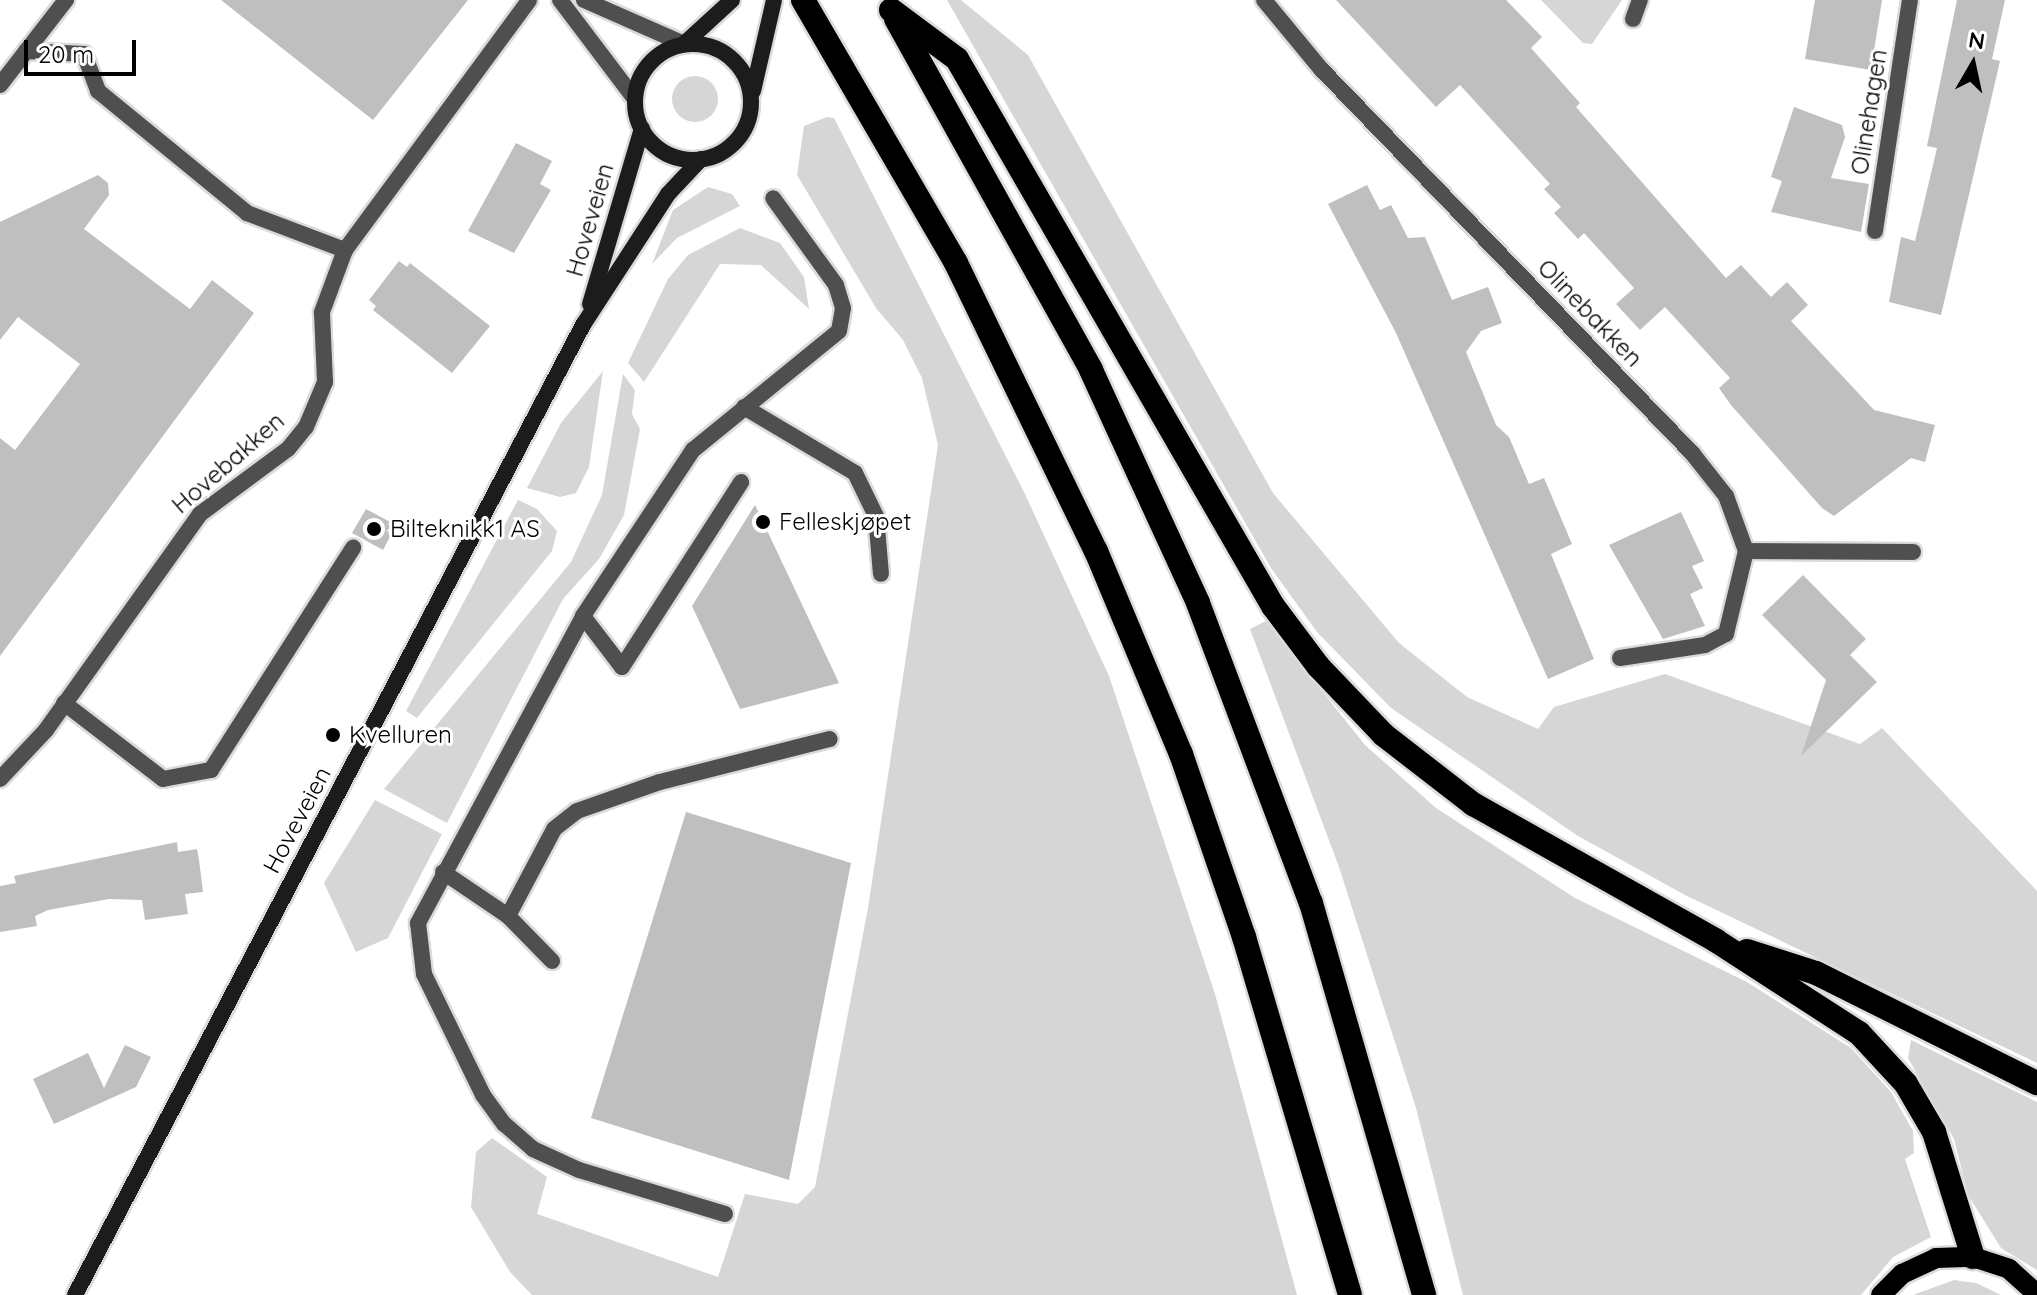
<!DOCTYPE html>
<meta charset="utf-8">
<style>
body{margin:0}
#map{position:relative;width:2037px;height:1295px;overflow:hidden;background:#fff;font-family:Quicksand,sans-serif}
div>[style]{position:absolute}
.green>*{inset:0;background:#d6d6d6}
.round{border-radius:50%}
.building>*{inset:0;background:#bfbfbf}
.roads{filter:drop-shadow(2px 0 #dbdbdb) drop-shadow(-2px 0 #dbdbdb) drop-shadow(0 2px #dbdbdb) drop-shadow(0 -2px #dbdbdb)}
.lane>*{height:16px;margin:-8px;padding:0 8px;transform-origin:8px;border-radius:8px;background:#4f4f4f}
.street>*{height:16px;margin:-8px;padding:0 8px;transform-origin:8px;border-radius:8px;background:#4f4f4f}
.secondary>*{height:16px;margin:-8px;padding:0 8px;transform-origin:8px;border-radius:8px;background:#1c1c1c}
.secondary>.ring{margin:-8px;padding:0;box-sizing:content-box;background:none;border:16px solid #1c1c1c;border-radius:50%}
.primary>*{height:20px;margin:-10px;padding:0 10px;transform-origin:10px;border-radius:10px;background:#000}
.highway>*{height:24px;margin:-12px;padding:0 12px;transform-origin:12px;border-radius:12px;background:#000}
.dots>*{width:22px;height:22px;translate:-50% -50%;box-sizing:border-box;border:4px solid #fff;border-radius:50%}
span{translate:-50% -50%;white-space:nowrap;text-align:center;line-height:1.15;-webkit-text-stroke:6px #fff;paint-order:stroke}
.street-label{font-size:24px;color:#000}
.poi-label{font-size:24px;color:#000}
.left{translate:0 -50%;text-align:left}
.north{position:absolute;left:1933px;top:24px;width:80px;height:80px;-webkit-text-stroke:6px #fff;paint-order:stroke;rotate:9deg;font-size:22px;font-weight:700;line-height:32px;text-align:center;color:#000}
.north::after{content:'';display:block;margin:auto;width:28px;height:36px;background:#000;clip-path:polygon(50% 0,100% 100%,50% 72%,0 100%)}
.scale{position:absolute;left:24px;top:40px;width:112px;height:36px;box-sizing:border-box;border:4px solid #000;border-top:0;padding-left:10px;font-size:24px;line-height:28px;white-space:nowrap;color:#000;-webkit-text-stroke:6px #fff;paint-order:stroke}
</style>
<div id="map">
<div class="green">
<div style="clip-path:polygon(947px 0,961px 0,1028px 55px,1273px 493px,1399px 643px,1467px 697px,1538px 729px,1554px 707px,1665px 674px,1860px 744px,1882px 728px,2037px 891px,2037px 1063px,1685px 895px,1578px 836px,1391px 708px,1317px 632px,1271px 568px)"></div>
<div style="clip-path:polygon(1541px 0,1622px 0,1592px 44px,1583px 43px)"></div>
<div class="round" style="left:672px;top:76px;width:46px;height:46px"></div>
<div style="clip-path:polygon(827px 117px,834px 118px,1024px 492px,1109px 676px,1215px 994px,1297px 1295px,532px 1295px,510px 1272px,471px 1207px,476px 1152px,492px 1138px,547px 1177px,537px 1214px,718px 1277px,745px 1194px,798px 1204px,815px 1187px,868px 908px,938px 445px,922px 378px,903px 340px,876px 308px,797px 175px,804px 126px)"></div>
<div style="clip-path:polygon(708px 187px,732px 194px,740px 206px,677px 238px,652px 264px,673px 210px)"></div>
<div style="clip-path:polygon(740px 228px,780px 243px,804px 277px,809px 309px,761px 265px,720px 264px,644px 382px,628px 363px,668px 279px,688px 255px)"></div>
<div style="clip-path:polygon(603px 371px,589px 467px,576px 493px,560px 497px,527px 488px,561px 423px)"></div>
<div style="clip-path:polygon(623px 374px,635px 390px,632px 414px,640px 429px,624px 515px,599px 559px,563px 599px,447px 823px,384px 789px,571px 562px,602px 495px)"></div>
<div style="clip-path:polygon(518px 500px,537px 509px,557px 531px,552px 551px,417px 718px,406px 711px)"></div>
<div style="clip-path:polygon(1266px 621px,1365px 745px,1436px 808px,1575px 898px,1747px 982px,1851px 1048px,1891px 1092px,1913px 1131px,1914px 1153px,1905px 1159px,1931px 1237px,1893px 1257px,1861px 1295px,1463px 1295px,1416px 1108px,1339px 867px,1250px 629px)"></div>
<div style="clip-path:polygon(375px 800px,442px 834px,388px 938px,356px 952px,324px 883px)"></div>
<div style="clip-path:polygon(1911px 1040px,2037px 1102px,2037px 1270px,2001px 1248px,1968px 1195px,1954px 1139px,1908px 1058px)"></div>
<div style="clip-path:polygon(1954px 1280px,1976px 1283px,2001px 1295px,1913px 1295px)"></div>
</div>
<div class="building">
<div style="clip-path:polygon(221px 0,468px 0,373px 120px)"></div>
<div style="clip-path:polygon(1336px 0,1506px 0,1542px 37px,1531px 48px,1580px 103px,1576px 107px,1726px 278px,1741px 265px,1771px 297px,1787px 282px,1808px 305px,1791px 321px,1874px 410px,1935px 425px,1925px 462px,1911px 458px,1834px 516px,1822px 508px,1731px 405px,1719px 388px,1730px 378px,1665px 307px,1640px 330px,1616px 304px,1634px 288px,1584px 233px,1578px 239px,1554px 213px,1561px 207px,1544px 189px,1550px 184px,1460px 85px,1436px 107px)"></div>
<div style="clip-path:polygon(1815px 0,1882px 0,1871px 70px,1805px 59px)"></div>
<div style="clip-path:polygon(1957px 0,2005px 0,1992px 59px,2000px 61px,1941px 315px,1889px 302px,1901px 237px,1915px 241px,1937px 148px,1927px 146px)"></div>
<div style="clip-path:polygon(1794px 107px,1842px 125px,1845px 137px,1831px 178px,1869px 184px,1861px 232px,1771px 212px,1782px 181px,1771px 177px)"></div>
<div style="clip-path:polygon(516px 143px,552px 161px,540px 184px,551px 190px,514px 253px,468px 231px)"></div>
<div style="clip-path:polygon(98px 175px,108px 183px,109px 195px,84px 229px,190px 309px,212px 280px,254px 313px,0 656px,0 438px,15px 450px,80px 364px,18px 317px,0 340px,0 222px)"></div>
<div style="clip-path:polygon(1367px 185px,1380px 210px,1391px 205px,1408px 238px,1425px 237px,1452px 300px,1488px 287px,1502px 323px,1481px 331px,1466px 352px,1496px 425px,1509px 437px,1529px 484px,1544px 478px,1572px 544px,1551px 554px,1594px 659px,1548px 679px,1396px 333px,1328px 204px)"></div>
<div style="clip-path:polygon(399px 261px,407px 267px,410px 263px,490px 326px,452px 373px,373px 310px,376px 306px,369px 300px)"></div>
<div style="clip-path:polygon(755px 505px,839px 683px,740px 709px,692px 606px)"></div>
<div style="clip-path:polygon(366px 509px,396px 525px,383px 550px,352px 533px)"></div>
<div style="clip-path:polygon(1681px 512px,1704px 561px,1692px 566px,1703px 588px,1690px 594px,1705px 626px,1663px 639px,1609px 545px)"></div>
<div style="clip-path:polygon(1803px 575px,1866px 639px,1850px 655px,1877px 682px,1801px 756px,1826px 680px,1762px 615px)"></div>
<div style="clip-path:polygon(686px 812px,851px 863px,789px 1180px,591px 1118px)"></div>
<div style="clip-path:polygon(177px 842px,178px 852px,197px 849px,199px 860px,203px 892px,185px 894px,188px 914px,145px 920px,142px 900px,109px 899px,48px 910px,35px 916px,37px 926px,0 932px,0 886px,16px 883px,14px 876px)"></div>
<div style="clip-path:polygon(125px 1045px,151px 1057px,136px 1087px,54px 1124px,33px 1079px,88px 1053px,104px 1088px)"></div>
</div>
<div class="roads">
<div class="lane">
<div style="left:26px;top:51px;width:58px;rotate:3deg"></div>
<div style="left:84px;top:54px;width:40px;rotate:69deg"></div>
<div style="left:98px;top:91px;width:193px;rotate:39.3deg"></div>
<div style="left:247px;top:213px;width:105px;rotate:20.7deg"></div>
<div style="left:744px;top:407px;width:129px;rotate:30.7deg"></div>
<div style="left:855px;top:473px;width:48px;rotate:64deg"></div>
<div style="left:876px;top:516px;width:58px;rotate:85.1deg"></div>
<div style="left:583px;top:616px;width:64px;rotate:52.6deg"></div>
<div style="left:622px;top:667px;width:220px;rotate:-57.2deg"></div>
<div style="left:1620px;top:658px;width:86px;rotate:-8.7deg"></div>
<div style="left:1705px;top:645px;width:24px;rotate:-28deg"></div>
<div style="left:1726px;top:634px;width:85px;rotate:-76.5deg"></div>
<div style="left:64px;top:703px;width:125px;rotate:37.5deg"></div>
<div style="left:163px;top:779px;width:49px;rotate:-10.6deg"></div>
<div style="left:211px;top:770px;width:264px;rotate:-57.4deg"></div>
<div style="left:443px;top:872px;width:78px;rotate:34.1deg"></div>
<div style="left:508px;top:916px;width:63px;rotate:45.6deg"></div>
<div style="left:508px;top:916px;width:98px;rotate:-62.1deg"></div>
<div style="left:554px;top:829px;width:29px;rotate:-38deg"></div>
<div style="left:577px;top:811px;width:88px;rotate:-19.3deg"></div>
<div style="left:660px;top:782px;width:175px;rotate:-14.2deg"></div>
</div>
<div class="street">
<div style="left:560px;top:0;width:124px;rotate:52.9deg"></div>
<div style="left:584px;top:0;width:109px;rotate:23.7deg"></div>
<div style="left:1264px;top:0;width:91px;rotate:50.4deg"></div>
<div style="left:1322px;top:70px;width:533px;rotate:45.99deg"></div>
<div style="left:1692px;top:453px;width:55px;rotate:51.7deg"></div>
<div style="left:1726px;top:496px;width:59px;rotate:70deg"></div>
<div style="left:1746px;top:551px;width:167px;rotate:0.3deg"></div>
<div style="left:1633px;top:19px;width:20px;rotate:-70deg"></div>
<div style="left:0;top:85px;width:108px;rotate:-52.2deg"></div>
<div style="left:1875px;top:231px;width:234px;rotate:-81.4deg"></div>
<div style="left:0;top:779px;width:67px;rotate:-46.8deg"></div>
<div style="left:46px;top:730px;width:265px;rotate:-54.5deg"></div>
<div style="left:200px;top:514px;width:109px;rotate:-36.5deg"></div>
<div style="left:288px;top:449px;width:28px;rotate:-51deg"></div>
<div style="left:306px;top:427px;width:49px;rotate:-67.1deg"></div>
<div style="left:325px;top:382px;width:70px;rotate:-92.5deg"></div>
<div style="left:322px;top:312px;width:66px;rotate:-69.6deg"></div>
<div style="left:345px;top:250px;width:310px;rotate:-53.6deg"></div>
<div style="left:725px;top:1214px;width:152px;rotate:-163.2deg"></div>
<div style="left:579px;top:1170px;width:51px;rotate:-155.5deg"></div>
<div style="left:533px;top:1149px;width:38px;rotate:-139deg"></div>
<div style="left:504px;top:1124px;width:36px;rotate:-126deg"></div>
<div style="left:483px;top:1095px;width:135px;rotate:-116deg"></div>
<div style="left:424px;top:974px;width:51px;rotate:-96.7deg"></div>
<div style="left:418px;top:923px;width:349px;rotate:-61.7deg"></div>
<div style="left:583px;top:616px;width:199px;rotate:-56.5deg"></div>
<div style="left:693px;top:450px;width:188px;rotate:-39.2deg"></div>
<div style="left:839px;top:331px;width:23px;rotate:-80deg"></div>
<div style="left:843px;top:308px;width:24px;rotate:-107deg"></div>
<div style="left:836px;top:285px;width:107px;rotate:-125.9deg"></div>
</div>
<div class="secondary">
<div style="left:684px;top:44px;width:65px;rotate:-42.5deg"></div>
<div class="ring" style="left:635px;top:44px;width:100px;height:100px"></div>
<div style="left:753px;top:91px;width:93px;rotate:-77deg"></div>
<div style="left:590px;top:304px;width:183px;rotate:-73.5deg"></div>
<div style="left:75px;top:1295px;width:1095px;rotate:-62.36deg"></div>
<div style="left:583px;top:325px;width:156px;rotate:-57deg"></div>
<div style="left:668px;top:194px;width:48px;rotate:-46.7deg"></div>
</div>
<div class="primary">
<div style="left:1881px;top:1295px;width:30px;rotate:-45deg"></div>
<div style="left:1902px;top:1274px;width:38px;rotate:-25deg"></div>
<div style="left:1936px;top:1258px;width:37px;rotate:-2deg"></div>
<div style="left:1973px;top:1257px;width:38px;rotate:18deg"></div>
<div style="left:2009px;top:1269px;width:38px;rotate:42deg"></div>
</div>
<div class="highway">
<div style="left:803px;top:0;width:304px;rotate:59.8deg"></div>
<div style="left:956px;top:263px;width:320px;rotate:64.1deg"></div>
<div style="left:1096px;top:551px;width:220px;rotate:67.3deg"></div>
<div style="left:1181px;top:754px;width:194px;rotate:71deg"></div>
<div style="left:1244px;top:937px;width:373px;rotate:73.5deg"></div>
<div style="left:891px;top:10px;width:82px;rotate:36.6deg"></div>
<div style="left:957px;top:59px;width:632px;rotate:59.99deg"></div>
<div style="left:1273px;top:606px;width:75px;rotate:53.1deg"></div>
<div style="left:1318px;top:666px;width:95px;rotate:46.3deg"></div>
<div style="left:1384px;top:735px;width:113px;rotate:37.8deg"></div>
<div style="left:1473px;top:804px;width:278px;rotate:29.3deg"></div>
<div style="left:1715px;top:940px;width:171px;rotate:32.9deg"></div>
<div style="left:1859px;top:1033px;width:69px;rotate:47.3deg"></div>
<div style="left:1906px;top:1084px;width:56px;rotate:59.7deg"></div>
<div style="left:1934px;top:1132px;width:131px;rotate:72.7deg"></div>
<div style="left:896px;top:19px;width:402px;rotate:60.9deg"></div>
<div style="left:1091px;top:370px;width:256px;rotate:65.3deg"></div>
<div style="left:1198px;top:603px;width:321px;rotate:69.4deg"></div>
<div style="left:1311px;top:903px;width:408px;rotate:73.9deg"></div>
<div style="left:1747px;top:951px;width:72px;rotate:17.7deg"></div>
<div style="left:1816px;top:973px;width:247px;rotate:26.5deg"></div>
</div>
</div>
<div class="dots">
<div style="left:763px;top:522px;background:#000"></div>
<div style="left:374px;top:529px;background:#000"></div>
<div style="left:333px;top:735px;background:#000"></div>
</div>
<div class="street-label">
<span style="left:1869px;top:112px;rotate:-81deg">Olinehagen</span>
<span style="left:590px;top:220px;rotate:-74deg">Hoveveien</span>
<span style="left:1590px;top:313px;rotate:46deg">Olinebakken</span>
<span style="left:228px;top:463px;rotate:-41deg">Hovebakken</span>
<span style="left:297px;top:820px;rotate:-62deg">Hoveveien</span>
</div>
<div class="poi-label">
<span class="left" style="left:779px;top:522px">Felleskjøpet</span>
<span class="left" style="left:390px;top:529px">Bilteknikk1 AS</span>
<span class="left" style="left:349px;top:735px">Kvelluren</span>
</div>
<div class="north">N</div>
<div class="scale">20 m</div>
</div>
